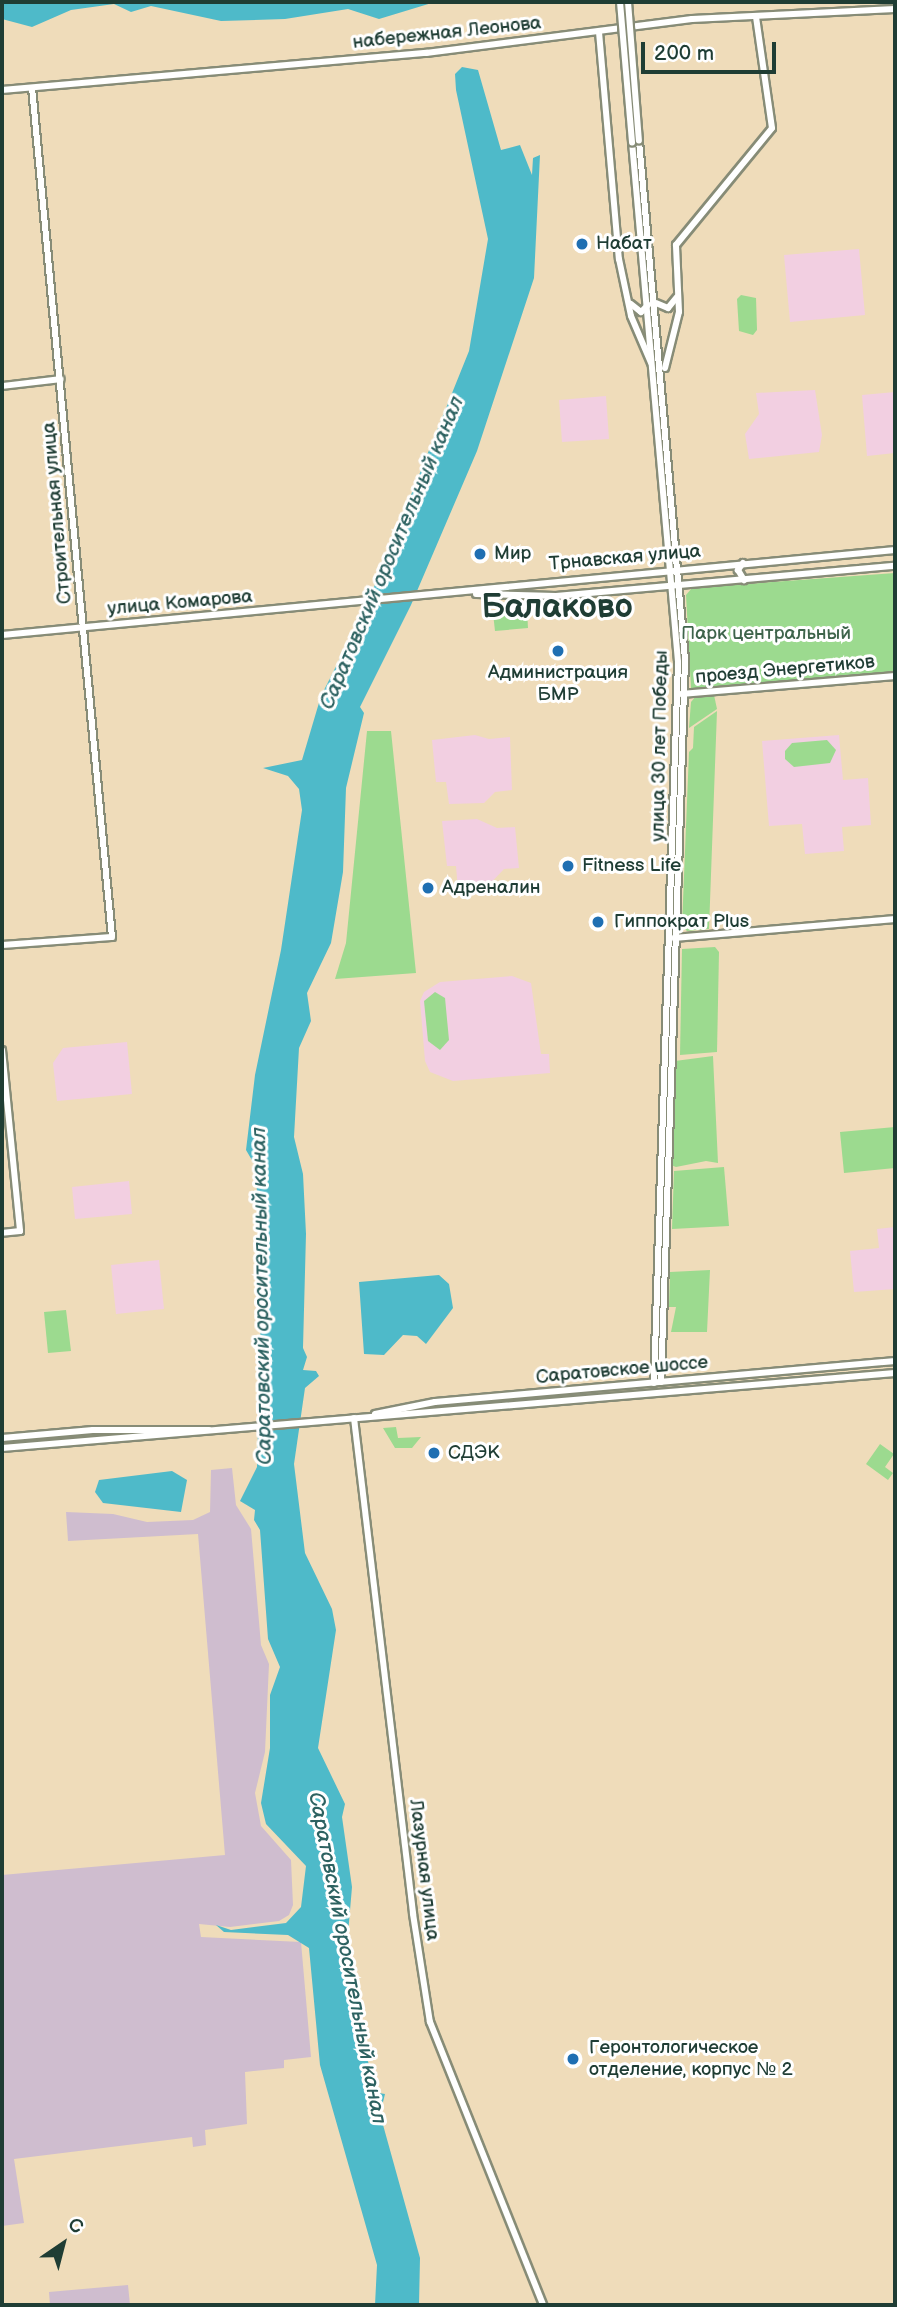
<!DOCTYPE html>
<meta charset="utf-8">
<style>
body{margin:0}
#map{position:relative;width:897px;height:2307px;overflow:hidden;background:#efdcba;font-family:"Balsamiq Sans",sans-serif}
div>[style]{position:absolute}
.built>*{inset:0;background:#f2cfe1}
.industrial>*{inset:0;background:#cfbdcf}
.green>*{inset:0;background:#9cda8f}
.water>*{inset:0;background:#4ebac9}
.roads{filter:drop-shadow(2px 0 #878c77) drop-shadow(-2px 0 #878c77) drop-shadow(0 2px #878c77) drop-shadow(0 -2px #878c77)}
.secondary>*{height:6px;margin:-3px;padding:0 3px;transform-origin:3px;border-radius:3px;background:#fff}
.primary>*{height:6px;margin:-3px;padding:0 3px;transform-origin:3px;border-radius:3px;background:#fff}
.bridges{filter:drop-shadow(2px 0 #878c77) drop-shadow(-2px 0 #878c77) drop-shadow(0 2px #878c77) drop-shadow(0 -2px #878c77)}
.secondary-bridge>*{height:6px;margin:-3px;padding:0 3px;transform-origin:3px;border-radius:3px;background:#fff}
.dots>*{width:19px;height:19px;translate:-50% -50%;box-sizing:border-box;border:4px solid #fff;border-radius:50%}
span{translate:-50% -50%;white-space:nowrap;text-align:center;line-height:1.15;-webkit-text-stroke:6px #fff;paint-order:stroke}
.street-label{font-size:19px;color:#1f3d34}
.poi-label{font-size:19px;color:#1f3d34}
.left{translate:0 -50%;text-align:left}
.park-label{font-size:19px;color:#3e644b}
.water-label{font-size:21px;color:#2d6261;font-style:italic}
.town-label{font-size:33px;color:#1f3d34;font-weight:700}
.frame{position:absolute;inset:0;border:4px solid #1f3d34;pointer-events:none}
.north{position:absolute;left:28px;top:2209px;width:70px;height:70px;-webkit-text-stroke:5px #fff;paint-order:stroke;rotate:35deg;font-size:19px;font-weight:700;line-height:28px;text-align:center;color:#1f3d34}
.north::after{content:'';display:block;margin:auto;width:24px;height:32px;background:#1f3d34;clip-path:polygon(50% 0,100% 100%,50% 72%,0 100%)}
.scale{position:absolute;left:641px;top:42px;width:135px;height:32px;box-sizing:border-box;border:4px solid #1f3d34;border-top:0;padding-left:9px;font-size:21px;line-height:24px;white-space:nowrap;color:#1f3d34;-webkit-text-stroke:5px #fff;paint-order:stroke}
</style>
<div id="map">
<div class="built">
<div style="clip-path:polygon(859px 249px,865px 315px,790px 322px,784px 255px)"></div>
<div style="clip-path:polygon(815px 390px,822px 435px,819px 452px,749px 459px,745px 434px,759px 414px,756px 393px)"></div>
<div style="clip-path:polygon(895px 392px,895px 453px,867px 456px,862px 395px)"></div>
<div style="clip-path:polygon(606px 396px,609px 439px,562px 442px,559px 400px)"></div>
<div style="clip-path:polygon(475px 735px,489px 739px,510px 737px,512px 790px,495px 792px,484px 803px,449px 804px,446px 782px,436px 782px,432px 740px)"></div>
<div style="clip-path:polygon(839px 735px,843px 780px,868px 778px,871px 825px,842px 827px,844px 851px,805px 854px,802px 824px,769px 826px,762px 741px)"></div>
<div style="clip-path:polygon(477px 819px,497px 828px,515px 827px,519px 868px,504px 869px,486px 888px,458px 890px,456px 866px,447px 866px,442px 821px)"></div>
<div style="clip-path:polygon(512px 976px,531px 983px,541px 1054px,549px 1054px,550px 1073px,453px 1081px,430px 1072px,425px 1061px,420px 1001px,424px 992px,440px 982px)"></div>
<div style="clip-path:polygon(127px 1042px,132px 1094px,57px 1101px,53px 1063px,63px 1048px)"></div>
<div style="clip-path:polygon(129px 1181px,132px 1214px,75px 1219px,72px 1187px)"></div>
<div style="clip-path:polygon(895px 1227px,895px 1289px,854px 1292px,850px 1251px,879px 1248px,877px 1229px)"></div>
<div style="clip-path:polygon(159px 1260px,164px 1309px,116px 1314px,111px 1265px)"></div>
</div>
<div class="industrial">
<div style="clip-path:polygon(232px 1468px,236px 1505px,251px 1529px,261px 1645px,269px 1664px,265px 1752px,255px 1793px,261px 1826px,291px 1860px,293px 1905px,289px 1915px,279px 1921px,230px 1927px,199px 1924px,201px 1937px,301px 1942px,311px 2057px,284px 2060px,284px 2068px,245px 2072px,247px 2124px,205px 2130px,206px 2145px,193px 2147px,192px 2137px,14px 2159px,24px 2223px,2px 2226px,2px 1875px,225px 1855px,198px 1534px,68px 1541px,66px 1512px,113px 1514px,147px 1522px,193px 1520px,210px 1512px,211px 1470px)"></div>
<div style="clip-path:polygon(128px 2285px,130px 2305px,50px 2305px,49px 2292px)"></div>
</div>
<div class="green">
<div style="clip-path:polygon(741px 295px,756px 298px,757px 330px,753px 335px,739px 331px,737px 299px)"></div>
<div style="clip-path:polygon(895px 573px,895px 674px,697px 691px,691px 688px,686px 595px,692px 588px)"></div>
<div style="clip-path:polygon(527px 610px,528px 628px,495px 631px,493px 613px)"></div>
<div style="clip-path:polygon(696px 696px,714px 695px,717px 709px,689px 728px,691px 702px)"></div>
<div style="clip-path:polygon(717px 711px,709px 929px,687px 931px,682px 926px,689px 752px,693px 748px,694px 727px)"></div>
<div style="clip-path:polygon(367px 731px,391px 731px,416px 973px,335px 979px,346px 943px)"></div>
<div style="clip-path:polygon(827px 740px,836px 750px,830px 763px,794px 767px,785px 759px,785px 751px,792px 743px)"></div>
<div style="clip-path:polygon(715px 947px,719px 952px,717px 1052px,680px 1055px,682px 949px)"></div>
<div style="clip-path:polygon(435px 992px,445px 998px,449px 1040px,440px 1050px,428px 1041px,424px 1001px)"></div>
<div style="clip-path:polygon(713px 1056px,718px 1163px,706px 1161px,676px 1167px,671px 1165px,675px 1061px)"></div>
<div style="clip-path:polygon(895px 1127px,895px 1168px,844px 1173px,840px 1132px)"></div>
<div style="clip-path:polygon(724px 1167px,729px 1226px,672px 1229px,674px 1171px)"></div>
<div style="clip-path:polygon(710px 1270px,707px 1332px,671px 1332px,676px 1307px,669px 1307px,670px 1272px)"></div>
<div style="clip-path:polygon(66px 1310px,71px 1351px,48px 1353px,44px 1312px)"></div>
<div style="clip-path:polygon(396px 1427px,398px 1438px,421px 1437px,412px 1448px,395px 1448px,383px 1428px)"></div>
<div style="clip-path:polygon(880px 1444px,894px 1454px,885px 1467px,893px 1473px,888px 1480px,866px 1464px)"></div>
</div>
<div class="water">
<div style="clip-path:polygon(2px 2px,435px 2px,379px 19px,348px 9px,285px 19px,221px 21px,151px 6px,131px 12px,114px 4px,71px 10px,32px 27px,2px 19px)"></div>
<div style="clip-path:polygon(462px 67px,478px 70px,501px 150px,520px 145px,532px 175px,533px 158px,540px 155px,534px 278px,477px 451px,411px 605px,360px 707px,364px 713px,346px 788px,343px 872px,331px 943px,307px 993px,311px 1021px,299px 1048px,294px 1137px,303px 1174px,306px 1234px,303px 1348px,307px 1357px,303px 1370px,316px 1371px,319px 1376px,305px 1388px,294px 1464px,305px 1553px,332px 1609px,336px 1630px,318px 1748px,345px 1804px,342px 1817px,352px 1887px,348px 1934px,357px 2030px,379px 2093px,385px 2094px,380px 2114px,420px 2258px,419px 2305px,375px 2305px,377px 2265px,320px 2065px,309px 1948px,288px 1935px,224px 1932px,216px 1925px,231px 1930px,286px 1923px,301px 1907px,306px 1866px,266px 1824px,261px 1803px,270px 1748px,270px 1695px,280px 1667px,268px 1639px,260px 1530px,254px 1520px,255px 1510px,240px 1501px,257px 1467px,261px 1310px,256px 1167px,246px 1150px,255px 1075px,281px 950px,302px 810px,299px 789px,288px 776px,263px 768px,302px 760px,321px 696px,365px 609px,469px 351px,488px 239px,456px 90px,455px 74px)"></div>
<div style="clip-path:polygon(439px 1275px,449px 1284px,453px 1308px,426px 1344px,417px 1336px,403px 1335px,384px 1355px,364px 1354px,359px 1282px)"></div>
<div style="clip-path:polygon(172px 1471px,187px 1480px,181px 1512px,103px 1503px,95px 1492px,99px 1480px)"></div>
</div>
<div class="roads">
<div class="secondary">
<div style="left:599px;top:32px;width:228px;rotate:85deg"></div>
<div style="left:619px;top:259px;width:58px;rotate:78.1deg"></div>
<div style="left:631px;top:316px;width:51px;rotate:66.9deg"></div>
<div style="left:2px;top:90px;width:426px;rotate:-5deg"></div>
<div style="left:426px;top:53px;width:268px;rotate:-7.3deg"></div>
<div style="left:692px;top:19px;width:203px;rotate:-2.8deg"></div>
<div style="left:639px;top:141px;width:521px;rotate:84.93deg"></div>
<div style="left:685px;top:660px;width:722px;rotate:91.9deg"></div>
<div style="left:632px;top:142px;width:522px;rotate:84.94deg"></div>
<div style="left:678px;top:662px;width:721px;rotate:91.91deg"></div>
<div style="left:656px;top:303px;width:13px;rotate:23deg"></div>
<div style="left:668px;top:308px;width:14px;rotate:-51deg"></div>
<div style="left:631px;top:304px;width:13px;rotate:39deg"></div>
<div style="left:641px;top:312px;width:10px;rotate:-45deg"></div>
<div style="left:665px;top:368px;width:58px;rotate:-76deg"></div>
<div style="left:679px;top:312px;width:67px;rotate:-92.6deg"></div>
<div style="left:676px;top:245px;width:151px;rotate:-50.6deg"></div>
<div style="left:772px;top:128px;width:112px;rotate:-98.2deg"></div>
<div style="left:2px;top:386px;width:59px;rotate:-6.8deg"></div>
<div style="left:743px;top:563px;width:9px;rotate:126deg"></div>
<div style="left:738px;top:570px;width:12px;rotate:59deg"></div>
<div style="left:476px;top:594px;width:80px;rotate:1.4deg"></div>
<div style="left:556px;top:596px;width:340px;rotate:-5.1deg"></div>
<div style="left:2px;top:635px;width:897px;rotate:-5.44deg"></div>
<div style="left:681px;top:694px;width:215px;rotate:-4.8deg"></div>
<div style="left:674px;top:938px;width:222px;rotate:-4.9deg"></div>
<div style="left:2px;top:945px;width:110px;rotate:-4.2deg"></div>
<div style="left:112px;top:937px;width:853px;rotate:-95.38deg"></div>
<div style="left:2px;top:1050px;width:182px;rotate:84.3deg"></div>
<div style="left:20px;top:1231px;width:18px;rotate:174deg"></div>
<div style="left:354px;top:1418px;width:499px;rotate:83.2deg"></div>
<div style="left:413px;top:1914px;width:109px;rotate:81.1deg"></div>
<div style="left:430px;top:2022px;width:305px;rotate:68.2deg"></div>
</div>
<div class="primary">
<div style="left:375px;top:1414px;width:61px;rotate:-11.3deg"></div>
<div style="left:435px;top:1402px;width:462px;rotate:-5.1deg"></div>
<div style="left:2px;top:1438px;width:91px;rotate:-5deg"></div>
<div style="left:93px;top:1430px;width:116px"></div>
<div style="left:2px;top:1448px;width:896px;rotate:-4.8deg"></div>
</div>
</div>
<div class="bridges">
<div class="secondary-bridge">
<div style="left:620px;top:2px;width:141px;rotate:85.1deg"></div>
<div style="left:628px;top:2px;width:139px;rotate:85.5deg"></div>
</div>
</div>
<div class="dots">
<div style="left:582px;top:244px;background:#1f6fb2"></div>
<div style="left:480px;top:554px;background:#1f6fb2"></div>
<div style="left:558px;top:651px;background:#1f6fb2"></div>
<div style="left:568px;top:866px;background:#1f6fb2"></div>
<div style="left:428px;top:888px;background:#1f6fb2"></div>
<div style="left:598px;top:922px;background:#1f6fb2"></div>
<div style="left:434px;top:1453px;background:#1f6fb2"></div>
<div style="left:573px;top:2059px;background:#1f6fb2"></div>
</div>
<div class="street-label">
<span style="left:447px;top:33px;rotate:-6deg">набережная Леонова</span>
<span style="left:57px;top:513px;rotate:-95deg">Строительная улица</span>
<span style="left:625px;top:558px;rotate:-5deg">Трнавская улица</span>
<span style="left:180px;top:603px;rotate:-5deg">улица Комарова</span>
<span style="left:785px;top:670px;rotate:-5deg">проезд Энергетиков</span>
<span style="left:660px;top:746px;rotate:-89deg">улица 30 лет Победы</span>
<span style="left:622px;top:1370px;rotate:-5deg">Саратовское шоссе</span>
<span style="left:424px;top:1870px;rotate:83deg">Лазурная улица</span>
</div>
<div class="poi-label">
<span class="left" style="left:596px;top:244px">Набат</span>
<span class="left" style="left:494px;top:554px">Мир</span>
<span style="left:558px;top:684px">Администрация<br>БМР</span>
<span class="left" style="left:582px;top:866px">Fitness Life</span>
<span class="left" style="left:442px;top:888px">Адреналин</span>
<span class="left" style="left:614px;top:922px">Гиппократ Plus</span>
<span class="left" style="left:448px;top:1453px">СДЭК</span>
<span class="left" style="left:589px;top:2059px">Геронтологическое<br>отделение, корпус № 2</span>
</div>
<div class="park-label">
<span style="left:766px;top:634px">Парк центральный</span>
</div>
<div class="water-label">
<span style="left:392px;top:553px;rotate:-67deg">Саратовский оросительный канал</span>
<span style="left:262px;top:1296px;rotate:-91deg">Саратовский оросительный канал</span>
<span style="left:347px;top:1958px;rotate:79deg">Саратовский оросительный канал</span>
</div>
<div class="town-label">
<span style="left:557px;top:608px">Балаково</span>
</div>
<div class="frame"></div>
<div class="north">С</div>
<div class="scale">200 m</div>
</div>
